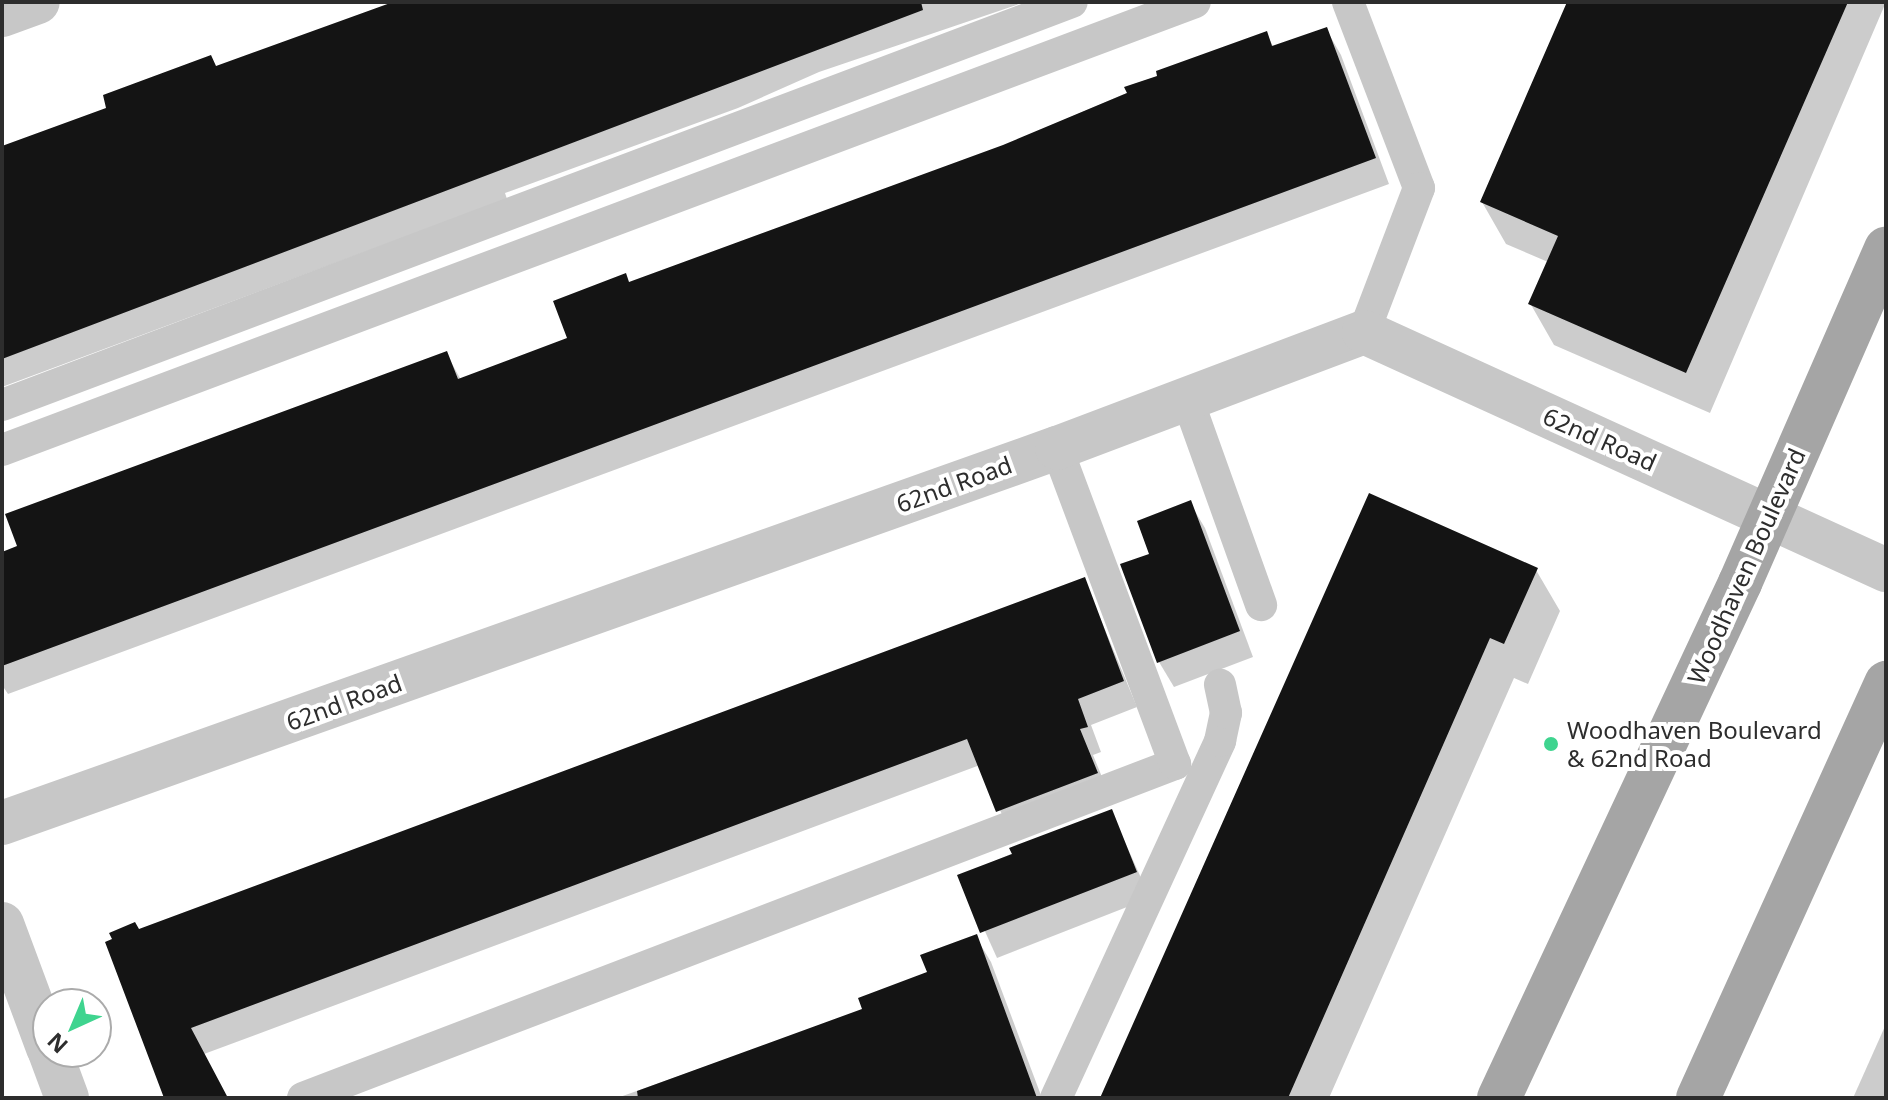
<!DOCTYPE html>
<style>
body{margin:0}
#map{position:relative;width:1888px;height:1100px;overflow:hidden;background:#fff;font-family:"Noto Sans",sans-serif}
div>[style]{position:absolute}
.shadow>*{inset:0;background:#0003}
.building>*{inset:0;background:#141414}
.lane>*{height:32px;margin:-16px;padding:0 16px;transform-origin:16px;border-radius:16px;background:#c7c7c7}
.street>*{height:44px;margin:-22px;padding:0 22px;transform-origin:22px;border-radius:22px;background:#c7c7c7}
.primary>*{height:44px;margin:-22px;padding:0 22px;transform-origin:22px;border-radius:22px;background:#a5a5a5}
.dots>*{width:22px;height:22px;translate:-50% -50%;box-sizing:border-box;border:4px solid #fff;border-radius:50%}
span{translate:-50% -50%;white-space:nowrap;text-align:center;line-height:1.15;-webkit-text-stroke:8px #fff;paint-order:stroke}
.street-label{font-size:24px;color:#2d2d2d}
.poi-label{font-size:24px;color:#2d2d2d}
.left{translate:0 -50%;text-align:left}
.frame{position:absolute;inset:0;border:4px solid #2d2d2d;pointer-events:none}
.north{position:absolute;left:32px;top:988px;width:80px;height:80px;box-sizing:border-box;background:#fff;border:2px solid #ababab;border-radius:50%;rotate:224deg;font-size:22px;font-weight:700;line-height:32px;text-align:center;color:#2d2d2d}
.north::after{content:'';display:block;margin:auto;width:28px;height:36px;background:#3fd48f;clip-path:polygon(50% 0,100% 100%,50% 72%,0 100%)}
</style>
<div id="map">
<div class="shadow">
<div style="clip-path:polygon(397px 2px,1025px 2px,819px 72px,738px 108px,505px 193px,507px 199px,2px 387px,2px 149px)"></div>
<div style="clip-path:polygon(1569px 2px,1886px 2px,1710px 413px,1554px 345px,1530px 303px,1548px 262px,1506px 244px,1482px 202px)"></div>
<div style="clip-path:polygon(1326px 29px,1341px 55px,1389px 184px,8px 694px,2px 685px,2px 554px,446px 353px,461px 380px,570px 339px,630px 284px,1003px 146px,1266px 33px,1274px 48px)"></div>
<div style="clip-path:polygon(1190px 503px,1205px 528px,1253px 657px,1174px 687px,1159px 662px,1151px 555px)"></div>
<div style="clip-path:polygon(1536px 570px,1560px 611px,1528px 684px,1514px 678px,1329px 1098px,1102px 1098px)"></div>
<div style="clip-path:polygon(1084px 579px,1137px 707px,1091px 725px,1101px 752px,1093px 755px,1111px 799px,1012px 837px,980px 765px,204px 1054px,227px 1098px,166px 1098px,138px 931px)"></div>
<div style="clip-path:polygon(1111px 811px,1150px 898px,997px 958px,960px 876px)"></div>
<div style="clip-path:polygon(976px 937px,991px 962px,1042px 1098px,617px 1098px,864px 1010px,930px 974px)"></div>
<div style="clip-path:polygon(1886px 1024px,1886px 1098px,1853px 1098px)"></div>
</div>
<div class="building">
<div style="clip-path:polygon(393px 2px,921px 2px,923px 10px,2px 359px,2px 146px,106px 108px,103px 95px,211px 55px,216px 66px)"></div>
<div style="clip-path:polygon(1567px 2px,1848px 2px,1686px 373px,1528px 304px,1558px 236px,1480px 202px)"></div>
<div style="clip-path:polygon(1327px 27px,1376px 158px,2px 666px,2px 552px,17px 546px,5px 514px,447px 351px,458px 379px,567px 338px,553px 301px,626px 273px,629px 282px,1003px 145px,1127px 93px,1124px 87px,1157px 76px,1156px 71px,1267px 31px,1272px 46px)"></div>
<div style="clip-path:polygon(1369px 493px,1538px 568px,1504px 644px,1490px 638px,1288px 1098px,1100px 1098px)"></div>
<div style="clip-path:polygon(1191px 500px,1240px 631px,1157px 663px,1120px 564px,1149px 554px,1137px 521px)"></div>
<div style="clip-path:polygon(1085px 577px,1124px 681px,1078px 699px,1088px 727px,1080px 729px,1098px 773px,996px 812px,967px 739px,191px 1028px,228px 1098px,164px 1098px,105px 942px,112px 939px,109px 933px,135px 922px,139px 929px)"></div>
<div style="clip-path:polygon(1112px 809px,1137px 872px,980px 933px,957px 875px,1012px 854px,1009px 848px)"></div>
<div style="clip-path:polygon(977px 934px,1037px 1098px,638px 1098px,637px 1091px,862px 1009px,858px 998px,927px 972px,920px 955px)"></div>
</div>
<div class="lane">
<div style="left:1348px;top:2px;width:199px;rotate:69.1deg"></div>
<div style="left:1419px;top:188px;width:154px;rotate:110.9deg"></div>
<div style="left:1187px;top:398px;width:220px;rotate:70.3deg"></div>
<div style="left:2px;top:405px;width:1143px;rotate:-20.64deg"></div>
<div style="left:2px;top:450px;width:1274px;rotate:-20.58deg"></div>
<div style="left:303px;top:1098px;width:934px;rotate:-20.96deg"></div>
<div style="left:1175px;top:764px;width:337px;rotate:-110.5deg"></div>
<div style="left:1056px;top:1098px;width:393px;rotate:-65.3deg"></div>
<div style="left:1220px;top:741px;width:29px;rotate:-78deg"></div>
<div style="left:1226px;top:713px;width:29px;rotate:-102deg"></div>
</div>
<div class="street">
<div style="left:2px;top:15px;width:38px;rotate:-20deg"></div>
<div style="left:2px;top:823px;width:1120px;rotate:-19.57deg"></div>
<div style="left:1057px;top:448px;width:328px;rotate:-20.7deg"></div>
<div style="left:1364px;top:332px;width:574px;rotate:24.51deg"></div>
<div style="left:2px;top:924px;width:132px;rotate:69.6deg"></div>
<div style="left:50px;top:1052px;width:49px;rotate:69.7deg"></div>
</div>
<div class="primary">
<div style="left:1499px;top:1098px;width:569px;rotate:-64.92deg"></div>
<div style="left:1740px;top:583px;width:365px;rotate:-66.4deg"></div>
<div style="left:1698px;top:1098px;width:456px;rotate:-65.6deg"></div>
</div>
<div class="dots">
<div style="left:1551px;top:744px;background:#3fd48f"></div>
</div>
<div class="street-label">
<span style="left:1600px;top:439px;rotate:24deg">62nd Road</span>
<span style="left:954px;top:484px;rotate:-20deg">62nd Road</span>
<span style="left:1746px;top:566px;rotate:-66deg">Woodhaven Boulevard</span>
<span style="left:344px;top:702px;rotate:-20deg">62nd Road</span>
</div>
<div class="poi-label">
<span class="left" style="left:1567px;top:744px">Woodhaven Boulevard<br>&amp; 62nd Road</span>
</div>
<div class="frame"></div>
<div class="north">N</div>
</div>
